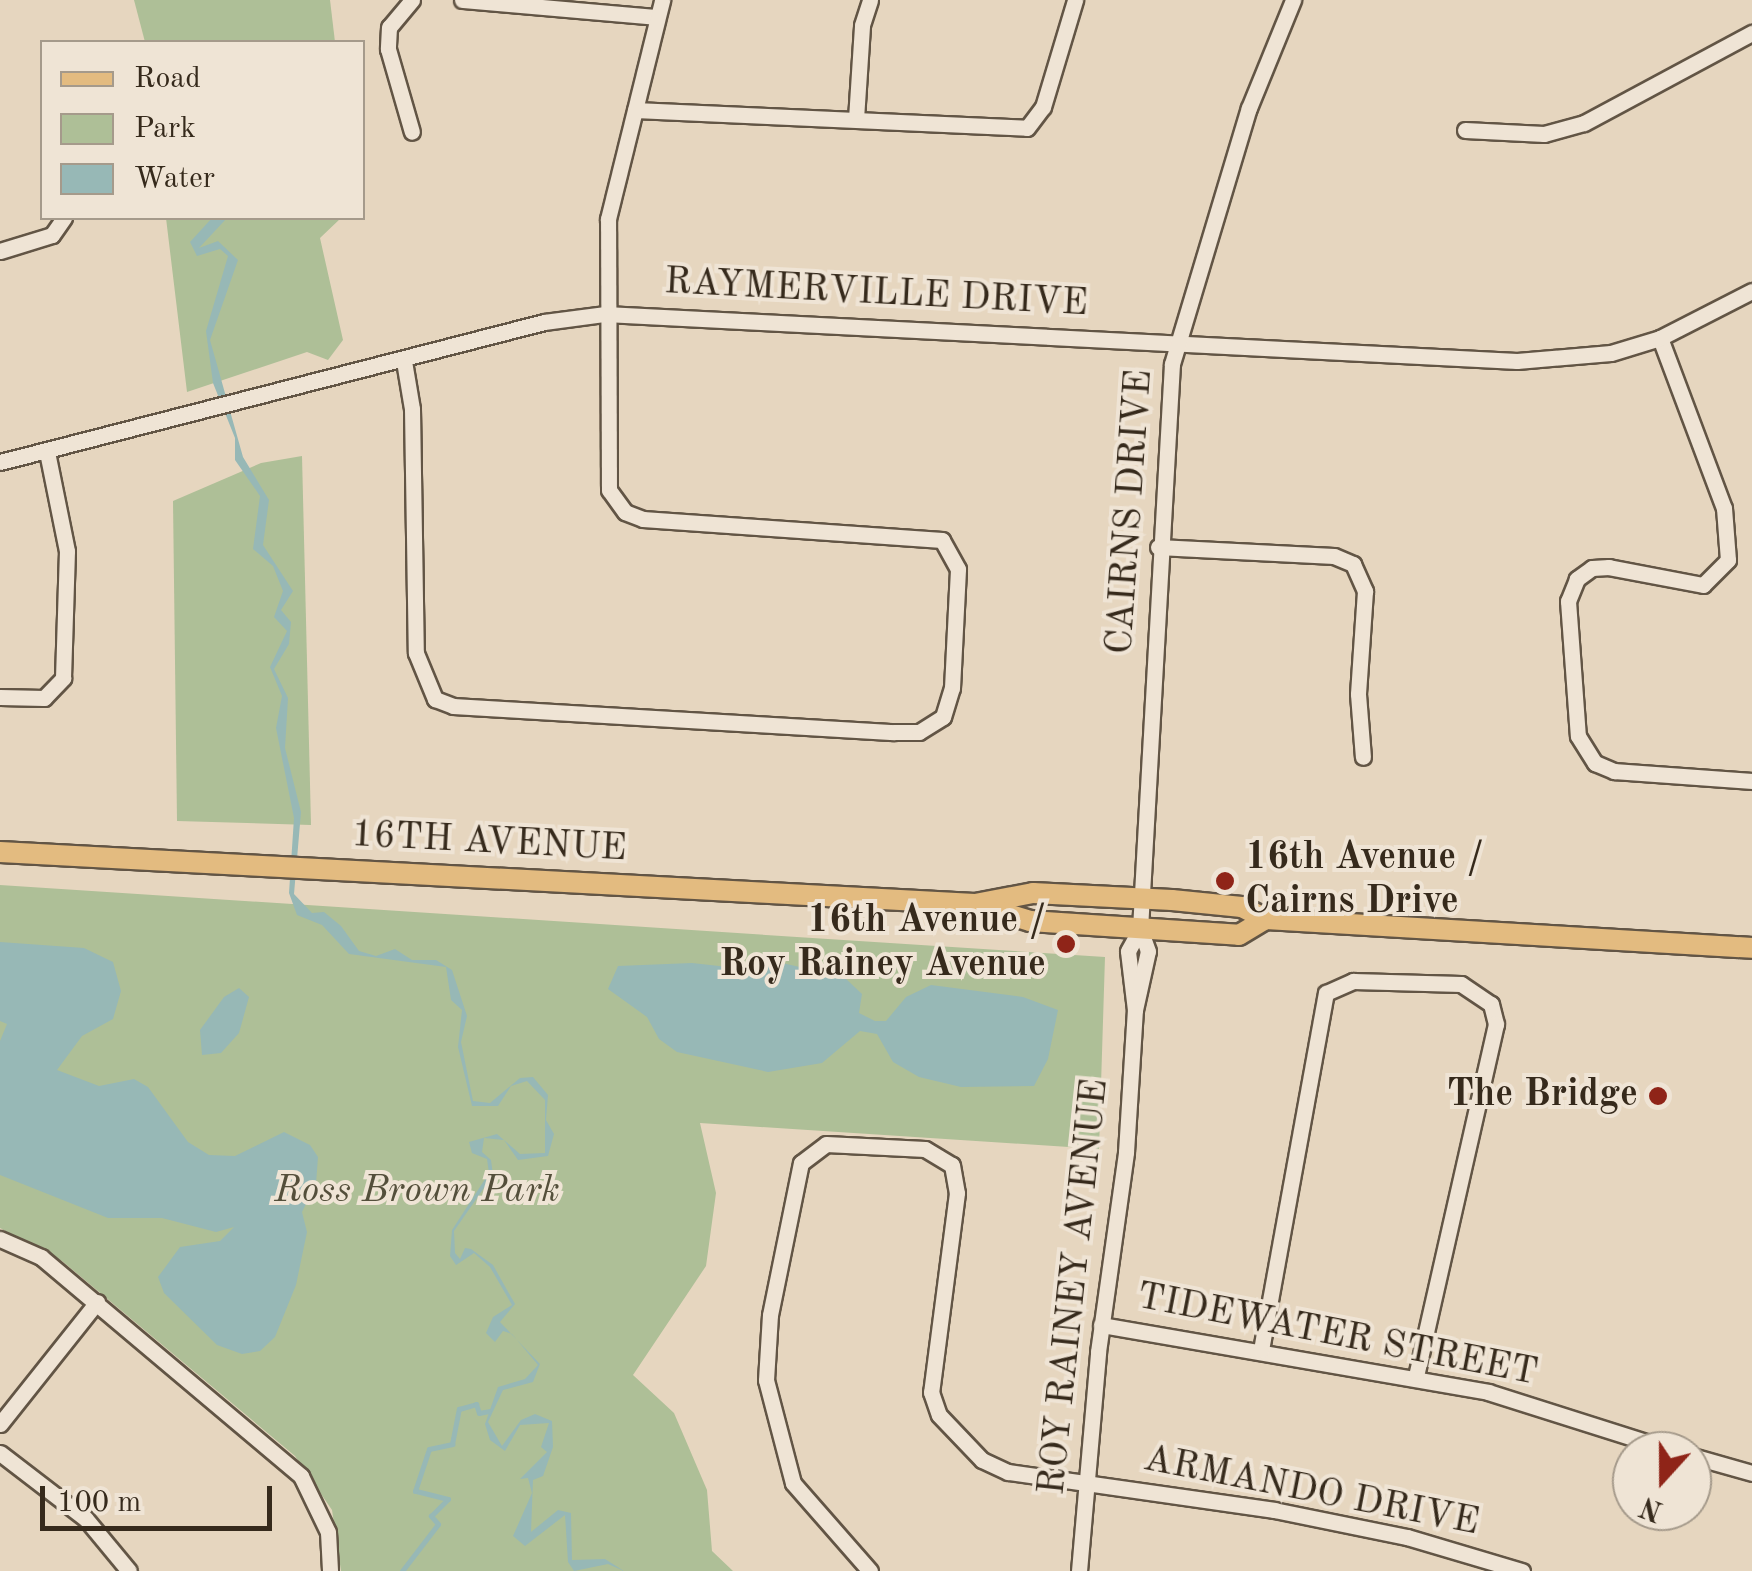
<!DOCTYPE html>
<style>
body{margin:0}
#map{position:relative;width:1752px;height:1571px;overflow:hidden;background:#e6d6bf;font-family:"Old Standard TT",serif}
div>[style]{position:absolute}
.green>*{inset:0;background:#aebf97}
.water>*{inset:0;background:#97b8b6}
.stream>*{height:5px;margin:-2.5px;padding:0 2.5px;transform-origin:2.5px;border-radius:2.5px;background:#97b8b6}
.roads{filter:drop-shadow(2px 0 #625545) drop-shadow(-2px 0 #625545) drop-shadow(0 2px #625545) drop-shadow(0 -2px #625545)}
.minor>*{height:15px;margin:-7.5px;padding:0 7.5px;transform-origin:7.5px;border-radius:7.5px;background:#efe4d5}
.major>*{height:20px;margin:-10px;padding:0 10px;transform-origin:10px;border-radius:10px;background:#e3bb80}
.dots>*{width:28px;height:28px;translate:-50% -50%;box-sizing:border-box;border:5px solid #efe4d5;border-radius:50%}
span{translate:-50% -50%;white-space:nowrap;text-align:center;line-height:1.15;-webkit-text-stroke:8px #efe4d5;paint-order:stroke}
.street-label{font-size:38px;color:#362a1c}
.poi-label{font-size:38px;color:#362a1c;font-weight:700}
.left{translate:0 -50%;text-align:left}
.right{translate:-100% -50%;text-align:right}
.park-label{font-size:38px;color:#544f3b;font-style:italic}
.legend{position:absolute;left:40px;top:40px;width:325px;height:180px;box-sizing:border-box;background:#efe4d5;border:2px solid #a59a8b;margin:0;padding:12px 18px;list-style:none;font-size:30px;color:#362a1c}
.legend li{display:flex;align-items:center;gap:20px;height:50px}
.legend b{width:50px;border:2px solid #a59a8b}
.north{position:absolute;left:1612px;top:1431px;width:100px;height:100px;box-sizing:border-box;background:#efe4d5;border:2px solid #a59a8b;border-radius:50%;rotate:201deg;font-size:28px;font-weight:700;line-height:40px;text-align:center;color:#362a1c}
.north::after{content:'';display:block;margin:auto;width:35px;height:45px;background:#8f2418;clip-path:polygon(50% 0,100% 100%,50% 72%,0 100%)}
.scale{position:absolute;left:40px;top:1486px;width:232px;height:45px;box-sizing:border-box;border:5px solid #362a1c;border-top:0;padding-left:12px;font-size:30px;line-height:35px;white-space:nowrap;color:#362a1c;-webkit-text-stroke:8px #efe4d5;paint-order:stroke}
</style>
<div id="map">
<div class="green">
<div style="clip-path:polygon(134px 0,330px 0,335px 42px,145px 42px)"></div>
<div style="clip-path:polygon(166px 218px,341px 218px,320px 238px,343px 340px,328px 360px,307px 352px,187px 392px)"></div>
<div style="clip-path:polygon(302px 456px,311px 825px,177px 821px,173px 501px,261px 463px)"></div>
<div style="clip-path:polygon(0 885px,1105px 957px,1099px 1149px,700px 1123px,716px 1193px,706px 1266px,633px 1375px,674px 1413px,707px 1490px,712px 1551px,733px 1571px,341px 1571px,332px 1510px,295px 1456px,62px 1261px,0 1228px)"></div>
</div>
<div class="water">
<div style="clip-path:polygon(212px 218px,227px 218px,199px 248px,218px 241px,238px 260px,210px 340px,243px 457px,269px 500px,263px 545px,293px 591px,281px 610px,291px 622px,289px 644px,274px 669px,288px 698px,285px 748px,301px 812px,294px 894px,312px 913px,324px 912px,341px 926px,359px 951px,376px 956px,395px 949px,412px 960px,436px 960px,452px 970px,467px 1016px,461px 1042px,473px 1101px,490px 1103px,520px 1078px,533px 1077px,548px 1095px,546px 1120px,554px 1134px,548px 1156px,518px 1160px,504px 1140px,484px 1138px,482px 1152px,491px 1160px,493px 1175px,454px 1231px,455px 1253px,460px 1259px,465px 1248px,471px 1249px,493px 1265px,515px 1304px,500px 1322px,540px 1364px,533px 1382px,503px 1390px,488px 1422px,502px 1446px,521px 1420px,535px 1414px,552px 1421px,553px 1447px,543px 1476px,533px 1480px,531px 1532px,558px 1510px,571px 1513px,572px 1560px,605px 1559px,624px 1571px,608px 1564px,574px 1571px,568px 1562px,565px 1515px,525px 1546px,513px 1536px,532px 1493px,528px 1478px,520px 1479px,547px 1452px,541px 1447px,549px 1423px,520px 1425px,505px 1451px,490px 1440px,485px 1424px,498px 1387px,525px 1379px,538px 1365px,512px 1334px,503px 1331px,495px 1342px,486px 1333px,493px 1317px,512px 1305px,490px 1267px,474px 1253px,456px 1265px,450px 1256px,452px 1230px,489px 1173px,487px 1159px,472px 1153px,469px 1142px,497px 1134px,520px 1154px,545px 1153px,545px 1100px,527px 1081px,511px 1086px,498px 1106px,472px 1106px,458px 1047px,462px 1010px,451px 1000px,446px 967px,349px 954px,322px 925px,297px 915px,289px 893px,294px 818px,276px 728px,282px 696px,270px 667px,287px 631px,274px 617px,283px 591px,273px 566px,253px 549px,260px 496px,235px 460px,235px 438px,213px 383px,206px 331px,228px 256px,220px 249px,197px 256px,190px 242px)"></div>
<div style="clip-path:polygon(0 942px,84px 948px,113px 962px,121px 991px,113px 1019px,82px 1036px,57px 1070px,99px 1086px,134px 1079px,148px 1087px,188px 1142px,209px 1155px,235px 1156px,284px 1132px,310px 1145px,318px 1157px,316px 1184px,302px 1212px,307px 1232px,296px 1285px,275px 1337px,260px 1351px,242px 1354px,217px 1345px,164px 1293px,158px 1277px,180px 1247px,220px 1241px,234px 1227px,216px 1232px,162px 1218px,108px 1218px,0 1175px,0 1041px,7px 1024px,0 1021px)"></div>
<div style="clip-path:polygon(692px 963px,755px 970px,782px 963px,844px 977px,862px 994px,859px 1013px,875px 1021px,886px 1021px,906px 997px,931px 985px,1023px 997px,1058px 1010px,1048px 1059px,1034px 1086px,961px 1087px,919px 1077px,893px 1062px,877px 1034px,860px 1031px,822px 1063px,768px 1072px,677px 1052px,659px 1039px,647px 1017px,608px 989px,618px 966px)"></div>
<div style="clip-path:polygon(239px 988px,249px 997px,239px 1033px,221px 1053px,202px 1055px,200px 1030px,224px 997px)"></div>
</div>
<div class="stream">
<div style="left:402px;top:1571px;width:59px;rotate:-52.5deg"></div>
<div style="left:438px;top:1524px;width:11px;rotate:-131deg"></div>
<div style="left:431px;top:1516px;width:24px;rotate:-45deg"></div>
<div style="left:448px;top:1499px;width:34px;rotate:-166deg"></div>
<div style="left:415px;top:1491px;width:44px;rotate:-71.6deg"></div>
<div style="left:429px;top:1449px;width:24px;rotate:-12deg"></div>
<div style="left:452px;top:1444px;width:36px;rotate:-79deg"></div>
<div style="left:459px;top:1409px;width:18px;rotate:-16deg"></div>
<div style="left:476px;top:1404px;width:9px;rotate:72deg"></div>
<div style="left:479px;top:1413px;width:10px;rotate:-11deg"></div>
</div>
<div class="roads">
<div class="minor">
<div style="left:412px;top:0;width:35px;rotate:130deg"></div>
<div style="left:389px;top:27px;width:22px;rotate:93deg"></div>
<div style="left:388px;top:49px;width:86px;rotate:73.9deg"></div>
<div style="left:462px;top:0;width:195px;rotate:5deg"></div>
<div style="left:635px;top:110px;width:392px;rotate:2.6deg"></div>
<div style="left:1027px;top:128px;width:26px;rotate:-53deg"></div>
<div style="left:1043px;top:107px;width:112px;rotate:-73.3deg"></div>
<div style="left:856px;top:119px;width:94px;rotate:-86.3deg"></div>
<div style="left:862px;top:25px;width:26px;rotate:-72deg"></div>
<div style="left:1465px;top:130px;width:79px;rotate:2.9deg"></div>
<div style="left:1544px;top:134px;width:41px;rotate:-15.4deg"></div>
<div style="left:1584px;top:123px;width:191px;rotate:-28.2deg"></div>
<div style="left:0;top:251px;width:54px;rotate:-17.1deg"></div>
<div style="left:52px;top:235px;width:21px;rotate:-55deg"></div>
<div style="left:1660px;top:338px;width:182px;rotate:69.4deg"></div>
<div style="left:1724px;top:508px;width:52px;rotate:85.6deg"></div>
<div style="left:1728px;top:560px;width:35px;rotate:135deg"></div>
<div style="left:1703px;top:585px;width:96px;rotate:-169.2deg"></div>
<div style="left:1609px;top:567px;width:17px;rotate:177deg"></div>
<div style="left:1592px;top:568px;width:19px;rotate:144deg"></div>
<div style="left:1577px;top:579px;width:24px;rotate:112deg"></div>
<div style="left:1568px;top:601px;width:135px;rotate:85.8deg"></div>
<div style="left:1578px;top:736px;width:32px;rotate:58deg"></div>
<div style="left:1595px;top:763px;width:21px;rotate:23deg"></div>
<div style="left:1614px;top:771px;width:138px;rotate:4.1deg"></div>
<div style="left:404px;top:361px;width:49px;rotate:80.5deg"></div>
<div style="left:412px;top:409px;width:244px;rotate:89.1deg"></div>
<div style="left:416px;top:653px;width:50px;rotate:67.6deg"></div>
<div style="left:435px;top:699px;width:19px;rotate:21deg"></div>
<div style="left:453px;top:706px;width:442px;rotate:3.4deg"></div>
<div style="left:894px;top:732px;width:25px"></div>
<div style="left:919px;top:732px;width:28px;rotate:-32deg"></div>
<div style="left:943px;top:717px;width:30px;rotate:-73deg"></div>
<div style="left:952px;top:688px;width:119px;rotate:-87.1deg"></div>
<div style="left:958px;top:569px;width:33px;rotate:-119deg"></div>
<div style="left:942px;top:540px;width:300px;rotate:-176deg"></div>
<div style="left:643px;top:519px;width:19px;rotate:-159deg"></div>
<div style="left:625px;top:512px;width:27px;rotate:-126deg"></div>
<div style="left:609px;top:490px;width:271px;rotate:-90.2deg"></div>
<div style="left:608px;top:219px;width:226px;rotate:-76.1deg"></div>
<div style="left:0;top:462px;width:562px;rotate:-14.43deg"></div>
<div style="left:544px;top:322px;width:62px;rotate:-7.5deg"></div>
<div style="left:605px;top:314px;width:913px;rotate:2.95deg"></div>
<div style="left:1517px;top:361px;width:94px;rotate:-4.9deg"></div>
<div style="left:1611px;top:353px;width:51px;rotate:-17deg"></div>
<div style="left:1660px;top:338px;width:103px;rotate:-27.1deg"></div>
<div style="left:1158px;top:547px;width:176px;rotate:2.9deg"></div>
<div style="left:1334px;top:556px;width:21px;rotate:23deg"></div>
<div style="left:1353px;top:564px;width:30px;rotate:66deg"></div>
<div style="left:1365px;top:591px;width:103px;rotate:93.9deg"></div>
<div style="left:1358px;top:694px;width:63px;rotate:85.5deg"></div>
<div style="left:0;top:697px;width:44px;rotate:1.3deg"></div>
<div style="left:44px;top:698px;width:28px;rotate:-46deg"></div>
<div style="left:63px;top:678px;width:127px;rotate:-88.2deg"></div>
<div style="left:67px;top:551px;width:101px;rotate:-101.4deg"></div>
<div style="left:1135px;top:1010px;width:59px;rotate:-96.8deg"></div>
<div style="left:1128px;top:951px;width:25px;rotate:-61deg"></div>
<div style="left:0;top:1239px;width:45px;rotate:23.7deg"></div>
<div style="left:41px;top:1257px;width:340px;rotate:40.1deg"></div>
<div style="left:301px;top:1476px;width:62px;rotate:64.3deg"></div>
<div style="left:328px;top:1532px;width:39px;rotate:87deg"></div>
<div style="left:1101px;top:1325px;width:393px;rotate:9.8deg"></div>
<div style="left:1488px;top:1392px;width:195px;rotate:17.6deg"></div>
<div style="left:1261px;top:1350px;width:363px;rotate:-79.7deg"></div>
<div style="left:1326px;top:993px;width:30px;rotate:-24deg"></div>
<div style="left:1353px;top:981px;width:108px;rotate:1.6deg"></div>
<div style="left:1461px;top:984px;width:36px;rotate:34deg"></div>
<div style="left:1491px;top:1004px;width:21px;rotate:76deg"></div>
<div style="left:1496px;top:1024px;width:361px;rotate:102.8deg"></div>
<div style="left:0;top:1424px;width:156px;rotate:-51.5deg"></div>
<div style="left:0;top:1453px;width:108px;rotate:37.5deg"></div>
<div style="left:86px;top:1519px;width:67px;rotate:50.4deg"></div>
<div style="left:1692px;top:1456px;width:62px;rotate:15.8deg"></div>
<div style="left:870px;top:1571px;width:117px;rotate:-131.2deg"></div>
<div style="left:793px;top:1483px;width:106px;rotate:-104.7deg"></div>
<div style="left:766px;top:1380px;width:65px;rotate:-86.5deg"></div>
<div style="left:770px;top:1315px;width:155px;rotate:-78.5deg"></div>
<div style="left:801px;top:1163px;width:31px;rotate:-37deg"></div>
<div style="left:826px;top:1144px;width:99px;rotate:2.9deg"></div>
<div style="left:925px;top:1149px;width:31px;rotate:31deg"></div>
<div style="left:952px;top:1165px;width:28px;rotate:80deg"></div>
<div style="left:957px;top:1193px;width:201px;rotate:97.4deg"></div>
<div style="left:931px;top:1392px;width:24px;rotate:71deg"></div>
<div style="left:939px;top:1415px;width:62px;rotate:46.3deg"></div>
<div style="left:982px;top:1460px;width:29px;rotate:25deg"></div>
<div style="left:1008px;top:1472px;width:269px;rotate:8.1deg"></div>
<div style="left:1274px;top:1510px;width:136px;rotate:11.5deg"></div>
<div style="left:1407px;top:1537px;width:120px;rotate:16.5deg"></div>
<div style="left:1079px;top:1571px;width:220px;rotate:-85deg"></div>
<div style="left:1098px;top:1352px;width:202px;rotate:-82deg"></div>
<div style="left:1126px;top:1152px;width:142px;rotate:-86.4deg"></div>
<div style="left:1135px;top:1010px;width:60px;rotate:-77.6deg"></div>
<div style="left:1148px;top:951px;width:23px;rotate:-110deg"></div>
<div style="left:1140px;top:929px;width:566px;rotate:-86.76deg"></div>
<div style="left:1172px;top:364px;width:267px;rotate:-73.3deg"></div>
<div style="left:1249px;top:108px;width:117px;rotate:-67.8deg"></div>
</div>
<div class="major">
<div style="left:0;top:852px;width:976px;rotate:3.05deg"></div>
<div style="left:975px;top:904px;width:59px;rotate:-10.7deg"></div>
<div style="left:1033px;top:893px;width:139px;rotate:2.9deg"></div>
<div style="left:1172px;top:900px;width:70px;rotate:5.7deg"></div>
<div style="left:1242px;top:907px;width:27px;rotate:27deg"></div>
<div style="left:1266px;top:919px;width:487px;rotate:3.4deg"></div>
<div style="left:981px;top:906px;width:51px;rotate:17deg"></div>
<div style="left:1030px;top:921px;width:209px;rotate:3.8deg"></div>
<div style="left:1239px;top:935px;width:31px;rotate:-31deg"></div>
</div>
</div>
<div class="dots">
<div style="left:1225px;top:881px;background:#8f2418"></div>
<div style="left:1066px;top:944px;background:#8f2418"></div>
<div style="left:1658px;top:1096px;background:#8f2418"></div>
</div>
<div class="street-label">
<span style="left:876px;top:294px;rotate:3deg">RAYMERVILLE DRIVE</span>
<span style="left:1131px;top:512px;rotate:-86deg">CAIRNS DRIVE</span>
<span style="left:489px;top:843px;rotate:3deg">16TH AVENUE</span>
<span style="left:1075px;top:1287px;rotate:-84deg">ROY RAINEY AVENUE</span>
<span style="left:1337px;top:1336px;rotate:11deg">TIDEWATER STREET</span>
<span style="left:1311px;top:1492px;rotate:11deg">ARMANDO DRIVE</span>
</div>
<div class="poi-label">
<span class="left" style="left:1245px;top:881px">16th Avenue /<br>Cairns Drive</span>
<span class="right" style="left:1046px;top:944px">16th Avenue /<br>Roy Rainey Avenue</span>
<span class="right" style="left:1638px;top:1096px">The Bridge</span>
</div>
<div class="park-label">
<span style="left:417px;top:1192px">Ross Brown Park</span>
</div>
<ul class="legend">
<li><b style="height:12px;background:#e3bb80"></b>Road</li>
<li><b style="height:28px;background:#aebf97"></b>Park</li>
<li><b style="height:28px;background:#97b8b6"></b>Water</li>
</ul>
<div class="north">N</div>
<div class="scale">100 m</div>
</div>
